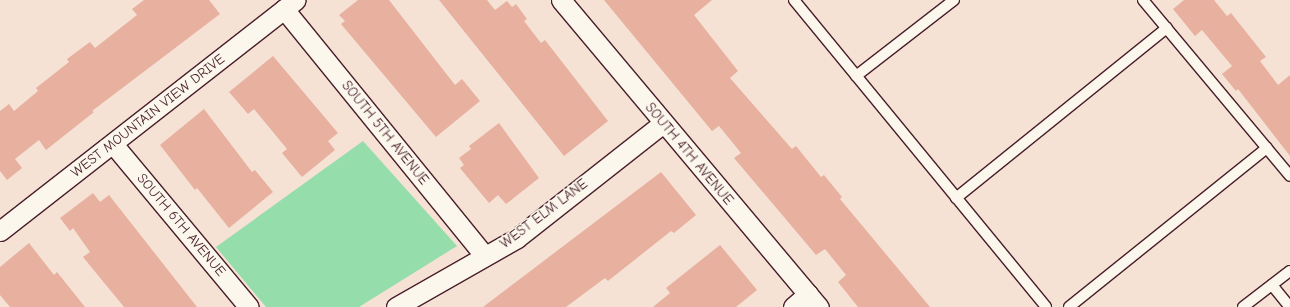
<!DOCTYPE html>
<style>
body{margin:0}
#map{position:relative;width:1290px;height:307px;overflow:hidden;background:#f5e2d5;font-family:"Comic Neue",sans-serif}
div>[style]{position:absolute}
.green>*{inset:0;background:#96ddac}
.building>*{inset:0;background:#e8b09f}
.roads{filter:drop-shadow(1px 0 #4a1f2b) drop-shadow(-1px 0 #4a1f2b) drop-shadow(0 1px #4a1f2b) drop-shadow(0 -1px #4a1f2b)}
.lane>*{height:10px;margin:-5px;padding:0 5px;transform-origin:5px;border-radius:5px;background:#fbf7ec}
.street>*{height:19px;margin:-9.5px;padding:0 9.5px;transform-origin:9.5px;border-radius:9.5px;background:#fbf7ec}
span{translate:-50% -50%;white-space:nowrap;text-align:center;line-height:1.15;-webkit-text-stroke:3.5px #fbf7ec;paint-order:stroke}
.street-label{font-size:14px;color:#4a1f2b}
</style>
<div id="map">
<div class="green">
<div style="clip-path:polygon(363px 141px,457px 246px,359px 307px,266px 307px,216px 247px)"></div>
</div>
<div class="building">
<div style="clip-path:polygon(144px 0,209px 0,220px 14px,92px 111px,94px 112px,46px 150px,39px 140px,15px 159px,22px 168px,7px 180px,0 171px,0 111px,9px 104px,14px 111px,38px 91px,36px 88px,69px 62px,67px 59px,90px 42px,95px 48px,137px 15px,132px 9px)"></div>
<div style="clip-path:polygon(358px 0,389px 0,455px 85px,462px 79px,480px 101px,436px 137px,341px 24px,345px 21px,339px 15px)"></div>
<div style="clip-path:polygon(439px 0,487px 0,495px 10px,507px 1px,512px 7px,516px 4px,527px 19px,524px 21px,541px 43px,545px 40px,608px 121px,564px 156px)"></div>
<div style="clip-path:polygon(604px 0,712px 0,694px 15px,738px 71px,730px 78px,792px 149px,796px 146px,821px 177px,824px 175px,842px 197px,840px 199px,930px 307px,858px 307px,838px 282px,846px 275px,825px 249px,816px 255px,734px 158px,741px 153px,719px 126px,712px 131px)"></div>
<div style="clip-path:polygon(1184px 0,1214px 0,1227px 16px,1231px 13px,1266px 57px,1260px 61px,1278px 85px,1290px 75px,1290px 156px,1238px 89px,1236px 91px,1222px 74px,1232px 66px,1202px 30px,1195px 36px,1173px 9px)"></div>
<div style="clip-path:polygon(273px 56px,338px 133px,328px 141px,335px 150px,302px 177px,282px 153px,287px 149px,254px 109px,248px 114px,229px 92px)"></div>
<div style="clip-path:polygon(204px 109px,252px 172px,255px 170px,273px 192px,229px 228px,197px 188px,195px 190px,160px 145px)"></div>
<div style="clip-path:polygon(499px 123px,539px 178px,506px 204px,498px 195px,489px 203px,460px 168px,464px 165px,459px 158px,471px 149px,469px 146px)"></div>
<div style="clip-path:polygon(661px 172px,696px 215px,674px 233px,671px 231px,608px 281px,605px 278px,566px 307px,483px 307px)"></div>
<div style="clip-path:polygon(93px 193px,100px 202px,109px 195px,197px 307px,124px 307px,83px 257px,90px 252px,73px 228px,70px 231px,60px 218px)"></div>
<div style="clip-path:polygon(29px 243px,54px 275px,57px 272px,85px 307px,10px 307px,0 295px,0 267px)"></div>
<div style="clip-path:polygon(720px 245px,757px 290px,736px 307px,653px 307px,670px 293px,666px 288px)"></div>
</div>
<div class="roads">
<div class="lane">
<div style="left:794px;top:0;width:397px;rotate:50.6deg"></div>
<div style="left:1143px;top:0;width:229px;rotate:50.1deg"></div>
<div style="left:856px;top:76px;width:124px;rotate:-37.8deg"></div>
<div style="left:956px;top:198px;width:271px;rotate:-38.9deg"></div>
<div style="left:1272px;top:285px;width:28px;rotate:51deg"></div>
<div style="left:1069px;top:307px;width:254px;rotate:-38.8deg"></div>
<div style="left:1243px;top:307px;width:59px;rotate:-37.5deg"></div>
</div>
<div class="street">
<div style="left:561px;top:0;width:401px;rotate:50deg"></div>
<div style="left:284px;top:9px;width:318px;rotate:50.9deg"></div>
<div style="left:113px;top:144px;width:212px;rotate:50.2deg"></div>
<div style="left:0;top:231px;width:375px;rotate:-38deg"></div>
<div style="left:396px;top:307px;width:139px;rotate:-29.7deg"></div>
<div style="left:517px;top:238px;width:186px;rotate:-38.2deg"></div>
<div style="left:793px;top:307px;width:20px;rotate:-41deg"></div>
</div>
</div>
<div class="street-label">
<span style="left:148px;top:116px;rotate:-38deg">WEST MOUNTAIN VIEW DRIVE</span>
<span style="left:385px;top:133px;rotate:51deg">SOUTH 5TH AVENUE</span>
<span style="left:689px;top:154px;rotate:50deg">SOUTH 4TH AVENUE</span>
<span style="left:544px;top:214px;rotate:-37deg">WEST ELM LANE</span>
<span style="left:181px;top:225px;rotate:50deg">SOUTH 6TH AVENUE</span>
</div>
</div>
